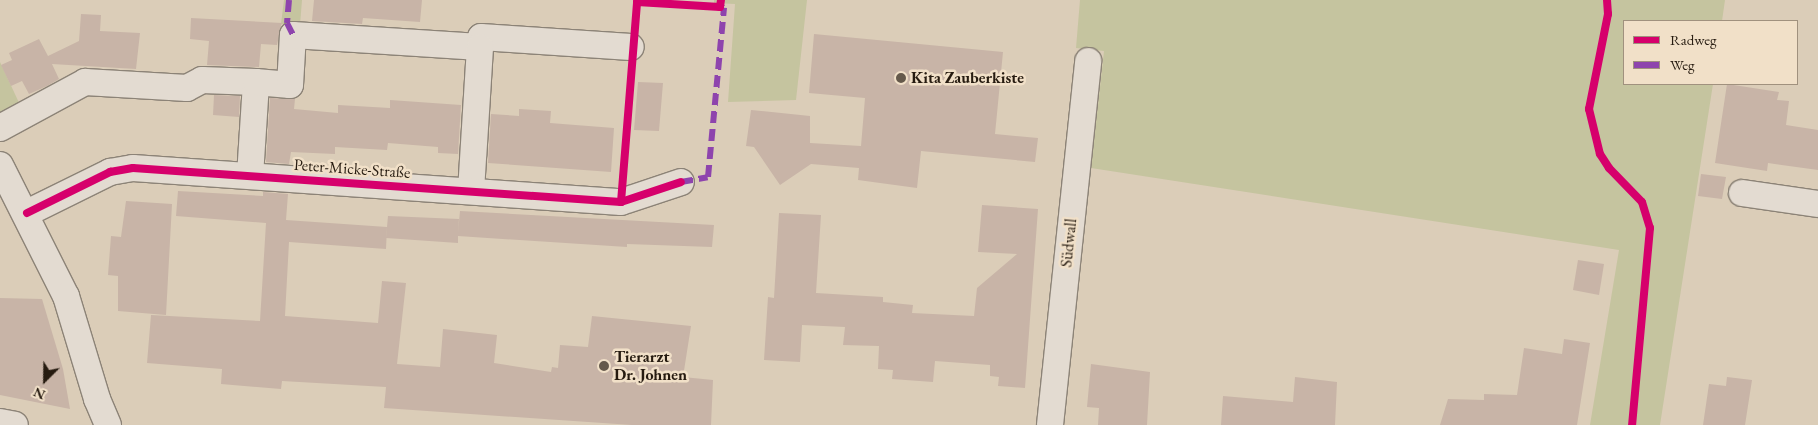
<!DOCTYPE html>
<meta charset="utf-8">
<style>
body{margin:0}
#map{position:relative;width:1818px;height:425px;overflow:hidden;background:#dbcdb8;font-family:"EB Garamond",serif}
div>[style]{position:absolute}
.green>*{inset:0;background:#c5c49f}
.building>*{inset:0;background:#c8b4a7}
.roads{filter:drop-shadow(1px 0 #8c8377) drop-shadow(-1px 0 #8c8377) drop-shadow(0 1px #8c8377) drop-shadow(0 -1px #8c8377)}
.minor>*{height:26px;margin:-13px;padding:0 13px;transform-origin:13px;border-radius:13px;background:#e3dbd1}
.quiet>*{height:6px;margin-top:-3px;transform-origin:0;background:repeating-linear-gradient(90deg,#8e44ad 0 12px,transparent 0 18px)}
.cycleway>*{height:8px;margin:-4px;padding:0 4px;transform-origin:4px;border-radius:4px;background:#d6006c}
.dots>*{width:14px;height:14px;translate:-50% -50%;box-sizing:border-box;border:2px solid #f1e0c8;border-radius:50%}
span{translate:-50% -50%;white-space:nowrap;text-align:center;line-height:1.15;-webkit-text-stroke:5px #f1e0c8;paint-order:stroke}
.poi-label{font-size:16px;color:#261b10;font-weight:700}
.left{translate:0 -50%;text-align:left}
.street-label{font-size:16px;color:#261b10}
.legend{position:absolute;left:1623px;top:20px;width:175px;height:65px;box-sizing:border-box;background:#f1e0c8;border:1px solid #a0917e;margin:0;padding:6px 9px;list-style:none;font-size:15px;color:#261b10}
.legend li{display:flex;align-items:center;gap:10px;height:25px}
.legend b{width:25px;border:1px solid #a0917e}
.north{position:absolute;left:20px;top:355px;width:50px;height:50px;-webkit-text-stroke:4px #f1e0c8;paint-order:stroke;rotate:203deg;font-size:14px;font-weight:700;line-height:20px;text-align:center;color:#261b10}
.north::after{content:'';display:block;margin:auto;width:18px;height:22px;background:#261b10;clip-path:polygon(50% 0,100% 100%,50% 72%,0 100%)}
</style>
<div id="map">
<div class="green">
<div style="clip-path:polygon(284px 0,302px 0,300px 25px,281px 24px)"></div>
<div style="clip-path:polygon(714px 0,807px 0,796px 100px,728px 102px,735px 4px,714px 3px)"></div>
<div style="clip-path:polygon(1080px 0,1725px 0,1722px 21px,1624px 21px,1624px 84px,1713px 84px,1660px 425px,1590px 425px,1619px 250px,1091px 168px,1104px 51px,1076px 48px)"></div>
<div style="clip-path:polygon(0 62px,21px 107px,0 114px)"></div>
</div>
<div class="building">
<div style="clip-path:polygon(314px 0,422px 0,420px 22px,363px 18px,362px 24px,312px 21px)"></div>
<div style="clip-path:polygon(81px 14px,101px 15px,100px 31px,140px 33px,136px 69px,52px 64px,59px 79px,47px 86px,29px 94px,22px 81px,11px 86px,1px 65px,12px 60px,9px 53px,39px 39px,48px 56px,79px 41px)"></div>
<div style="clip-path:polygon(191px 18px,282px 23px,281px 26px,277px 45px,261px 44px,259px 67px,207px 65px,209px 41px,190px 39px)"></div>
<div style="clip-path:polygon(814px 34px,1003px 52px,995px 134px,1038px 138px,1035px 162px,921px 151px,917px 188px,858px 180px,859px 168px,811px 164px,780px 185px,754px 147px,746px 146px,751px 110px,810px 116px,810px 143px,861px 146px,865px 98px,809px 93px)"></div>
<div style="clip-path:polygon(638px 82px,663px 83px,659px 131px,634px 130px)"></div>
<div style="clip-path:polygon(1727px 84px,1779px 92px,1777px 100px,1789px 101px,1786px 125px,1818px 130px,1818px 170px,1768px 163px,1767px 171px,1715px 163px)"></div>
<div style="clip-path:polygon(214px 95px,240px 96px,239px 117px,213px 115px)"></div>
<div style="clip-path:polygon(270px 98px,295px 99px,294px 109px,338px 113px,338px 105px,390px 108px,390px 100px,461px 105px,458px 154px,438px 153px,438px 147px,388px 143px,387px 150px,335px 147px,335px 154px,291px 152px,289px 164px,266px 162px)"></div>
<div style="clip-path:polygon(519px 109px,551px 111px,550px 123px,614px 128px,611px 172px,488px 163px,491px 114px,519px 116px)"></div>
<div style="clip-path:polygon(1701px 174px,1726px 177px,1722px 199px,1698px 196px)"></div>
<div style="clip-path:polygon(178px 191px,263px 196px,263px 192px,288px 194px,286px 220px,387px 227px,386px 249px,289px 242px,285px 316px,378px 323px,382px 281px,406px 283px,397px 364px,440px 367px,443px 329px,497px 335px,494px 363px,551px 372px,552px 367px,558px 368px,560px 345px,588px 347px,592px 316px,691px 326px,683px 377px,713px 380px,711px 425px,632px 425px,384px 408px,386px 387px,282px 381px,281px 389px,221px 384px,222px 369px,147px 363px,151px 315px,260px 321px,266px 223px,176px 216px)"></div>
<div style="clip-path:polygon(126px 201px,172px 204px,166px 315px,118px 311px,118px 276px,108px 275px,111px 236px,121px 237px)"></div>
<div style="clip-path:polygon(982px 205px,1038px 209px,1025px 388px,998px 386px,999px 377px,990px 376px,990px 365px,935px 361px,933px 382px,892px 379px,893px 370px,878px 369px,879px 346px,843px 345px,845px 327px,802px 325px,800px 362px,764px 360px,768px 297px,774px 298px,779px 213px,821px 215px,816px 293px,883px 297px,883px 302px,913px 305px,912px 313px,974px 316px,977px 288px,1017px 254px,978px 252px)"></div>
<div style="clip-path:polygon(460px 211px,714px 225px,712px 247px,627px 244px,627px 247px,458px 236px,458px 243px,386px 238px,388px 216px,459px 219px,458px 233px)"></div>
<div style="clip-path:polygon(1578px 260px,1604px 264px,1599px 295px,1573px 290px)"></div>
<div style="clip-path:polygon(0 298px,42px 299px,63px 369px,70px 409px,0 395px)"></div>
<div style="clip-path:polygon(1564px 339px,1590px 343px,1577px 425px,1440px 425px,1448px 399px,1484px 400px,1484px 394px,1517px 395px,1524px 348px,1562px 354px)"></div>
<div style="clip-path:polygon(1091px 364px,1150px 372px,1147px 425px,1098px 425px,1099px 408px,1087px 407px)"></div>
<div style="clip-path:polygon(1295px 377px,1337px 382px,1335px 425px,1221px 425px,1223px 396px,1293px 402px)"></div>
<div style="clip-path:polygon(1727px 377px,1752px 380px,1745px 425px,1703px 425px,1709px 384px,1726px 386px)"></div>
</div>
<div class="roads">
<div class="minor">
<div style="left:0;top:128px;width:97px;rotate:-28.4deg"></div>
<div style="left:85px;top:82px;width:102px;rotate:3.4deg"></div>
<div style="left:187px;top:88px;width:17px;rotate:-28deg"></div>
<div style="left:202px;top:80px;width:54px;rotate:2.1deg"></div>
<div style="left:0;top:165px;width:147px;rotate:63.3deg"></div>
<div style="left:66px;top:296px;width:108px;rotate:73.2deg"></div>
<div style="left:97px;top:399px;width:28px;rotate:67deg"></div>
<div style="left:250px;top:176px;width:94px;rotate:-86.3deg"></div>
<div style="left:256px;top:82px;width:34px;rotate:5deg"></div>
<div style="left:290px;top:85px;width:50px;rotate:-86.6deg"></div>
<div style="left:293px;top:35px;width:187px;rotate:3.7deg"></div>
<div style="left:480px;top:47px;width:10px;rotate:-84deg"></div>
<div style="left:481px;top:37px;width:150px;rotate:3.8deg"></div>
<div style="left:471px;top:191px;width:144px;rotate:-86.4deg"></div>
<div style="left:1742px;top:193px;width:77px;rotate:8.2deg"></div>
<div style="left:27px;top:213px;width:93px;rotate:-26.3deg"></div>
<div style="left:110px;top:172px;width:23px;rotate:-10deg"></div>
<div style="left:133px;top:168px;width:489px;rotate:4deg"></div>
<div style="left:621px;top:202px;width:63px;rotate:-18.4deg"></div>
<div style="left:0;top:422px;width:15px;rotate:11deg"></div>
<div style="left:1050px;top:425px;width:366px;rotate:-84deg"></div>
</div>
</div>
<div class="quiet">
<div style="left:289px;top:0;width:23px;rotate:95deg"></div>
<div style="left:287px;top:23px;width:13px;rotate:63deg"></div>
<div style="left:681px;top:182px;width:27px;rotate:-10deg"></div>
<div style="left:708px;top:177px;width:170px;rotate:-84.6deg"></div>
<div style="left:724px;top:8px;width:4px;rotate:-166deg"></div>
</div>
<div class="cycleway">
<div style="left:1607px;top:0;width:14px;rotate:86deg"></div>
<div style="left:1608px;top:14px;width:97px;rotate:101.3deg"></div>
<div style="left:1589px;top:109px;width:46px;rotate:76.3deg"></div>
<div style="left:1600px;top:154px;width:17px;rotate:57deg"></div>
<div style="left:1609px;top:168px;width:47px;rotate:45.9deg"></div>
<div style="left:1642px;top:202px;width:27px;rotate:73deg"></div>
<div style="left:1650px;top:228px;width:198px;rotate:95.2deg"></div>
<div style="left:621px;top:202px;width:201px;rotate:-85.4deg"></div>
<div style="left:637px;top:2px;width:83px;rotate:3.4deg"></div>
<div style="left:720px;top:7px;width:7px;rotate:-82deg"></div>
<div style="left:27px;top:213px;width:93px;rotate:-26.3deg"></div>
<div style="left:110px;top:172px;width:23px;rotate:-10deg"></div>
<div style="left:133px;top:168px;width:489px;rotate:4deg"></div>
<div style="left:621px;top:202px;width:63px;rotate:-18.4deg"></div>
</div>
<div class="dots">
<div style="left:901px;top:78px;background:#65594b"></div>
<div style="left:604px;top:366px;background:#65594b"></div>
</div>
<div class="poi-label">
<span class="left" style="left:911px;top:78px">Kita Zauberkiste</span>
<span class="left" style="left:614px;top:366px">Tierarzt<br>Dr. Johnen</span>
</div>
<div class="street-label">
<span style="left:352px;top:169px;rotate:4deg">Peter-Micke-Straße</span>
<span style="left:1069px;top:243px;rotate:-84deg">Südwall</span>
</div>
<ul class="legend">
<li><b style="height:6px;background:#d6006c"></b>Radweg</li>
<li><b style="height:6px;background:#8e44ad"></b>Weg</li>
</ul>
<div class="north">N</div>
</div>
